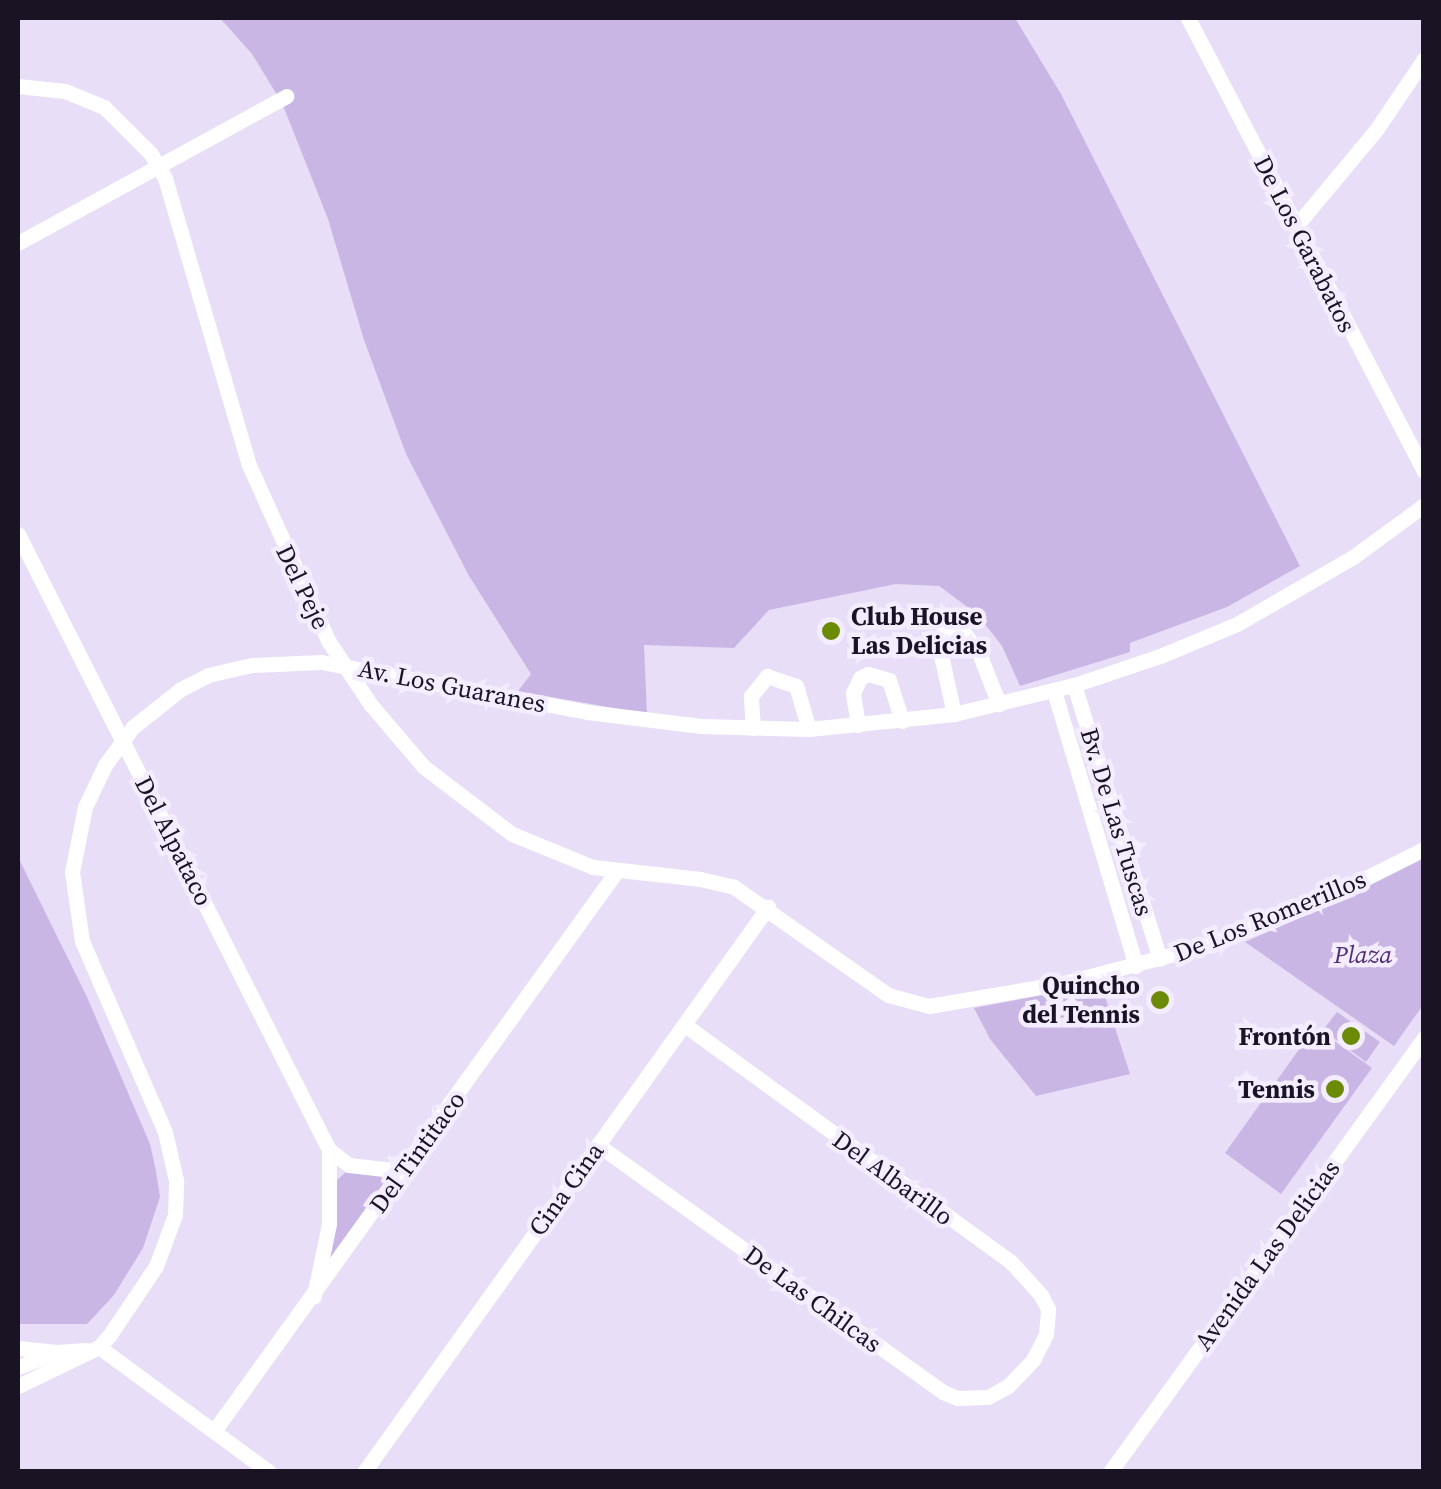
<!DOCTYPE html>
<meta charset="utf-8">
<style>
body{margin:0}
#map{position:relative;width:1441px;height:1489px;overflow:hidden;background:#e9def8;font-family:"Source Serif 4",serif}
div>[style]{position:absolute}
.green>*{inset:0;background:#cab6e5}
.minor>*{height:15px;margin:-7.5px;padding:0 7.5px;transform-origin:7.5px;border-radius:7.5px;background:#fff}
.dots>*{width:28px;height:28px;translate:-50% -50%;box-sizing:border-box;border:5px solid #f4edff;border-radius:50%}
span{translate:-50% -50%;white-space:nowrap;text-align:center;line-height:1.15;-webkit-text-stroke:9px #f4edff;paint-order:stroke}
.street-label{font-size:25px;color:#1a1323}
.poi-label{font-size:25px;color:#1a1323;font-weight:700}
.left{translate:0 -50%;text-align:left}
.right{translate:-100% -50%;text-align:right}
.park-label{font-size:25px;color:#522f77;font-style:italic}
.frame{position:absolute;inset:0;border:20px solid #1a1323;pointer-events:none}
</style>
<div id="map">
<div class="green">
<div style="clip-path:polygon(220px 18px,1015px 18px,1061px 94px,1300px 566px,1227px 607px,1130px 643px,1130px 652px,1020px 686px,1002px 646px,977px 614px,939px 586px,896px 584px,769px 610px,734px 648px,644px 645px,647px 714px,518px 691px,531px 674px,469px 576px,406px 454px,364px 340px,328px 219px,282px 103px,252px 54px)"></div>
<div style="clip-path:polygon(1423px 852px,1423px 1005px,1394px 1046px,1245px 942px,1342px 899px)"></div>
<div style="clip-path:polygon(18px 857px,87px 997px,150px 1144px,156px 1171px,160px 1197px,143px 1248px,114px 1295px,87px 1324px,18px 1324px)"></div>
<div style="clip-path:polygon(1101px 984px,1130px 1074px,1036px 1096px,990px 1039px,974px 1008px)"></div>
<div style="clip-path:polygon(1337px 1012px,1380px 1042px,1366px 1062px,1323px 1030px)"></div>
<div style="clip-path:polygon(1315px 1027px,1372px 1068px,1281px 1194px,1225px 1153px)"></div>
<div style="clip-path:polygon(347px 1171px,382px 1176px,388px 1181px,327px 1265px,336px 1181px)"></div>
</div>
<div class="minor">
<div style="left:1188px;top:18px;width:511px;rotate:62.48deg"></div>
<div style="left:18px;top:86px;width:47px;rotate:6.1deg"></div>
<div style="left:65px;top:91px;width:42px;rotate:22.3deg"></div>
<div style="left:104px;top:107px;width:66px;rotate:45deg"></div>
<div style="left:151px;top:154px;width:28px;rotate:60deg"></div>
<div style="left:165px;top:178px;width:299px;rotate:73.7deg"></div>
<div style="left:249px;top:465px;width:194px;rotate:65.7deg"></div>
<div style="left:329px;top:642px;width:76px;rotate:56.3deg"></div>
<div style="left:371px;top:705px;width:82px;rotate:49.5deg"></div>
<div style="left:424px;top:767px;width:111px;rotate:37.3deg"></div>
<div style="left:512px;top:834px;width:87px;rotate:22.2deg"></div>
<div style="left:593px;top:867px;width:108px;rotate:6.4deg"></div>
<div style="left:700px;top:879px;width:35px;rotate:13deg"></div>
<div style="left:734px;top:887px;width:188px;rotate:35deg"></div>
<div style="left:888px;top:995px;width:42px;rotate:15deg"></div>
<div style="left:929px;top:1006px;width:137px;rotate:-9.7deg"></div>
<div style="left:1064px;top:983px;width:149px;rotate:-14.8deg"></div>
<div style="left:1208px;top:945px;width:118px;rotate:-21.4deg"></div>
<div style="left:1318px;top:902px;width:119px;rotate:-26.6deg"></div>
<div style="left:1296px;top:226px;width:125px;rotate:-50.2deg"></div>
<div style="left:1376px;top:130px;width:86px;rotate:-55.9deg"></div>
<div style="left:18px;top:243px;width:306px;rotate:-28.7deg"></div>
<div style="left:18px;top:534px;width:690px;rotate:63.21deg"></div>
<div style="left:329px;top:1150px;width:74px;rotate:90deg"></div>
<div style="left:329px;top:1224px;width:74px;rotate:101.8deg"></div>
<div style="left:1074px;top:685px;width:287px;rotate:72.6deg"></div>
<div style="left:1054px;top:691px;width:287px;rotate:73.4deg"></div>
<div style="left:954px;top:714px;width:74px;rotate:-102.5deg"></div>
<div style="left:938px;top:642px;width:20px;rotate:-60deg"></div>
<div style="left:948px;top:625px;width:15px;rotate:20deg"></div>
<div style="left:962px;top:630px;width:29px;rotate:54deg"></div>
<div style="left:979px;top:653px;width:55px;rotate:68.6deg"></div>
<div style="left:858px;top:725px;width:32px;rotate:-99deg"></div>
<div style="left:853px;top:693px;width:17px;rotate:-65deg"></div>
<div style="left:860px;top:678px;width:9px;rotate:-27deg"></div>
<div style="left:868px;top:674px;width:22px;rotate:16deg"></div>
<div style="left:889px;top:680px;width:43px;rotate:72.4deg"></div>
<div style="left:753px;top:728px;width:32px;rotate:-94deg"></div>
<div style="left:751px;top:696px;width:26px;rotate:-51deg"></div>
<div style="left:767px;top:676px;width:31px;rotate:19deg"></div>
<div style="left:796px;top:686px;width:45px;rotate:73.2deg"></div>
<div style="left:598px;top:1145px;width:424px;rotate:35.6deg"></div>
<div style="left:943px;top:1392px;width:15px;rotate:23deg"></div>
<div style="left:957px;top:1398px;width:31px;rotate:-2deg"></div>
<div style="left:988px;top:1397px;width:23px;rotate:-29deg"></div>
<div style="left:1008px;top:1386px;width:36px;rotate:-46deg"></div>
<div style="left:1033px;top:1360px;width:29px;rotate:-63deg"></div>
<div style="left:1046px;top:1334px;width:25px;rotate:-85deg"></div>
<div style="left:1048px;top:1309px;width:16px;rotate:-117deg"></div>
<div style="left:1041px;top:1295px;width:45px;rotate:-132.3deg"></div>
<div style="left:1011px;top:1262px;width:403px;rotate:-144deg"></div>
<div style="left:329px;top:1150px;width:25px;rotate:37deg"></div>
<div style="left:349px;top:1165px;width:53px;rotate:6.5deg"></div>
<div style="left:99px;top:1347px;width:211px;rotate:36.3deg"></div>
<div style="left:18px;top:1348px;width:39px;rotate:6deg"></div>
<div style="left:18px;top:1367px;width:42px;rotate:-21deg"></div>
<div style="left:57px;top:1352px;width:29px;rotate:-4deg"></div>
<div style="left:18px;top:1386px;width:90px;rotate:-25.7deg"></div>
<div style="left:99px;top:1347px;width:15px;rotate:-48deg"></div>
<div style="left:109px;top:1336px;width:84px;rotate:-56.1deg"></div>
<div style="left:156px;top:1266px;width:54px;rotate:-69.6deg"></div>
<div style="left:175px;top:1215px;width:35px;rotate:-88deg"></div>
<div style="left:176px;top:1180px;width:49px;rotate:-102.9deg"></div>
<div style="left:165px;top:1132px;width:208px;rotate:-113.5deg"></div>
<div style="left:82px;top:941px;width:70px;rotate:-98.2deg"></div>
<div style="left:72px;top:872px;width:66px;rotate:-78.7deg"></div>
<div style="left:85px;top:807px;width:47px;rotate:-64.5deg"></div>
<div style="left:105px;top:765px;width:47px;rotate:-53.6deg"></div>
<div style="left:133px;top:727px;width:61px;rotate:-38.4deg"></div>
<div style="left:181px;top:689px;width:30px;rotate:-27deg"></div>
<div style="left:208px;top:675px;width:45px;rotate:-12.8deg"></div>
<div style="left:252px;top:665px;width:69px;rotate:-2.5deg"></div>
<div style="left:321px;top:662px;width:271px;rotate:10.6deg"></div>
<div style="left:587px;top:712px;width:115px;rotate:7deg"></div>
<div style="left:701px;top:726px;width:108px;rotate:1.6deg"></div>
<div style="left:809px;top:729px;width:146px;rotate:-5.9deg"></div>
<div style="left:954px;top:714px;width:123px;rotate:-13.6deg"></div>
<div style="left:1074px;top:685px;width:91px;rotate:-18.6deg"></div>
<div style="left:1160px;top:656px;width:83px;rotate:-22.6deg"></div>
<div style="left:1237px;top:624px;width:134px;rotate:-30deg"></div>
<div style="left:1353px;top:557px;width:88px;rotate:-36.2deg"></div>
<div style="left:214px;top:1431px;width:689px;rotate:-54.28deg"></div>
<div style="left:364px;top:1472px;width:695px;rotate:-54.43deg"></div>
<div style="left:1110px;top:1472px;width:536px;rotate:-54.11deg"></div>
</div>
<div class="dots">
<div style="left:831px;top:631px;background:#6b8a07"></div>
<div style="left:1160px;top:1000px;background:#6b8a07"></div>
<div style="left:1351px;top:1036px;background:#6b8a07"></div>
<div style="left:1335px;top:1089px;background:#6b8a07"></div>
</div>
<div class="street-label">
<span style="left:1305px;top:244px;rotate:63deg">De Los Garabatos</span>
<span style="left:303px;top:587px;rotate:64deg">Del Peje</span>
<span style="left:452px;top:686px;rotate:11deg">Av. Los Guaranes</span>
<span style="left:1117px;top:822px;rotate:73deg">Bv. De Las Tuscas</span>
<span style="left:174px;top:841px;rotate:63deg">Del Alpataco</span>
<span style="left:1270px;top:916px;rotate:-22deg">De Los Romerillos</span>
<span style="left:417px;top:1152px;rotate:-54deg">Del Tintitaco</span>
<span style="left:893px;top:1178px;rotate:36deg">Del Albarillo</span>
<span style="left:566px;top:1189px;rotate:-54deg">Cina Cina</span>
<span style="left:1267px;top:1255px;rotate:-54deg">Avenida Las Delicias</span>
<span style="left:813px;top:1299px;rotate:36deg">De Las Chilcas</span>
</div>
<div class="poi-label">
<span class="left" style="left:851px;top:631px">Club House<br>Las Delicias</span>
<span class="right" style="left:1140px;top:1000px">Quincho<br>del Tennis</span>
<span class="right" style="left:1331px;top:1036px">Frontón</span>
<span class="right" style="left:1315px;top:1089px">Tennis</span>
</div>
<div class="park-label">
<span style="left:1363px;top:954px">Plaza</span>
</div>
<div class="frame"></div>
</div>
